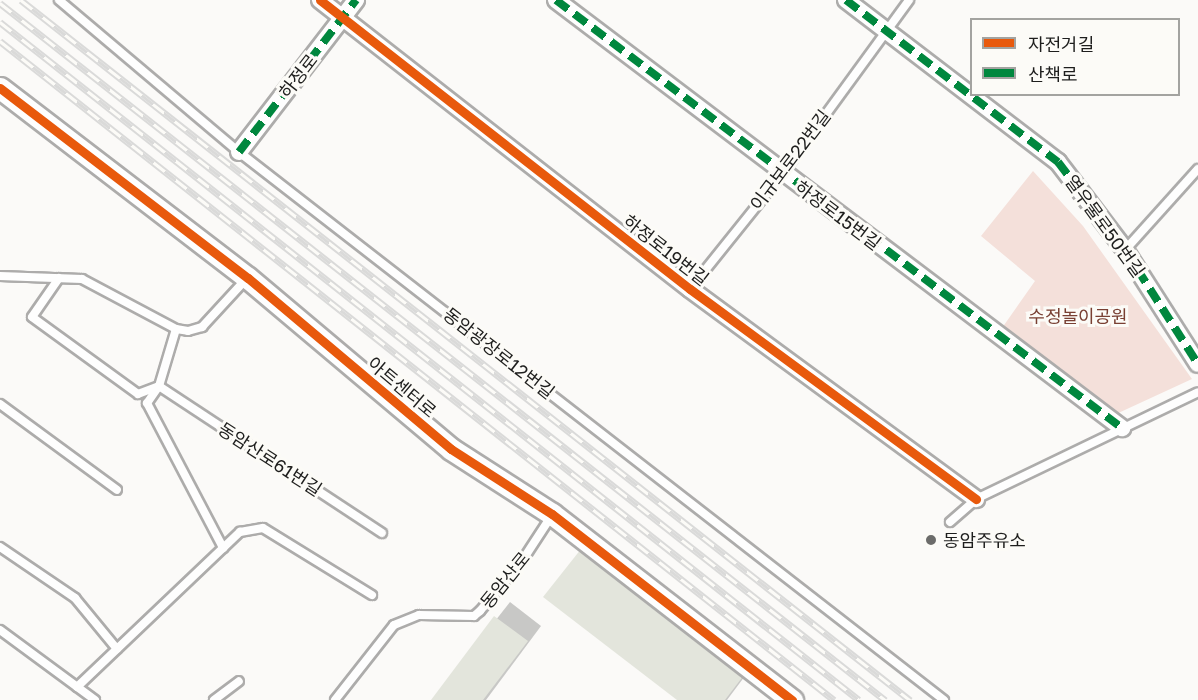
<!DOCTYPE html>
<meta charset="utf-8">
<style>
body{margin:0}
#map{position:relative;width:1198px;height:700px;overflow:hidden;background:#fbfaf8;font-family:"Golos Text","Noto Sans KR",sans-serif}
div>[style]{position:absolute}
.green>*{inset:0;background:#f4e0da}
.shadow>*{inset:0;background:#0003}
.building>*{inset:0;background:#e3e5dc}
.roads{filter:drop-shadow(2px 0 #adacab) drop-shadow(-2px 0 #adacab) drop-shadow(0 2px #adacab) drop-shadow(0 -2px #adacab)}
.service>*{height:8px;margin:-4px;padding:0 4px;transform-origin:4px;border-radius:4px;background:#fefefe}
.minor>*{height:16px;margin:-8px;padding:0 8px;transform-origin:8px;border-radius:8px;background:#fefefe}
.tertiary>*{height:21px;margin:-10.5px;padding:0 10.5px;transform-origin:10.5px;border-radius:10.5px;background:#fefefe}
.rail>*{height:7px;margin-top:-3.5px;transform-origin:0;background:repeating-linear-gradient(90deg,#fcfbf7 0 14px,#dadad9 0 28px);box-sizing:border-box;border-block:2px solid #dadad9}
.quiet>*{height:8px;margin-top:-4px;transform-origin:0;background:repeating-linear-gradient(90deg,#00873e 0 15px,transparent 0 23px)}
.cycleway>*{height:9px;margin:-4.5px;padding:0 4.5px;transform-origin:4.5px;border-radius:4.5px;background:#e8590c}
.dots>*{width:16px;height:16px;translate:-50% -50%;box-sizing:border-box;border:3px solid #fcfbf7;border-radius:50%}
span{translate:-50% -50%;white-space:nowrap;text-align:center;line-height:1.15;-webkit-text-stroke:6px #fcfbf7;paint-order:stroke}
.street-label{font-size:18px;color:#1e1e1d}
.park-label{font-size:18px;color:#794033}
.poi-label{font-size:18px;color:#1e1e1d}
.left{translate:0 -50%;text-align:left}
.legend{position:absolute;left:970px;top:18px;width:210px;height:78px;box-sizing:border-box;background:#fcfbf7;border:2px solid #a3a3a0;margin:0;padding:8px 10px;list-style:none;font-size:18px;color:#1e1e1d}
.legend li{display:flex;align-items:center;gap:12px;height:30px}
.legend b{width:30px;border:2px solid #a3a3a0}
</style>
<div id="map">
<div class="green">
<div style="clip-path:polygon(1033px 171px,1083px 226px,1192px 379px,1114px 415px,1002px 328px,1035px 281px,981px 236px)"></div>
</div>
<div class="shadow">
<div style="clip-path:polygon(510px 602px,541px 626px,486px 700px,433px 700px)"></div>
<div style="clip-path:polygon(757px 660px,727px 700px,680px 700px)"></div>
</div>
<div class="building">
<div style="clip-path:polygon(581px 549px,744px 675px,725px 700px,677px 700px,543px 597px)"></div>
<div style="clip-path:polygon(494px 616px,528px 641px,483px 700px,431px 700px)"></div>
</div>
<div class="roads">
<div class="service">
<div style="left:59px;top:0;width:236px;rotate:40.2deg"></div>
<div style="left:239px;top:152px;width:893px;rotate:37.86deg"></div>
<div style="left:1125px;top:250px;width:109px;rotate:-48deg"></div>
<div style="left:0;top:276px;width:82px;rotate:2.1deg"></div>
<div style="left:82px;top:279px;width:106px;rotate:28deg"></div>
<div style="left:176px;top:329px;width:12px;rotate:9deg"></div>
<div style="left:188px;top:331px;width:15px;rotate:-16deg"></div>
<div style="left:202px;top:327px;width:67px;rotate:-47.4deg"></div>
<div style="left:59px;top:278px;width:47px;rotate:124.7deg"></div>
<div style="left:32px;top:317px;width:131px;rotate:36deg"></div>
<div style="left:138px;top:394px;width:22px;rotate:-21deg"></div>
<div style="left:159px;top:386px;width:267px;rotate:33.4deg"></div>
<div style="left:690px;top:289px;width:149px;rotate:-51.3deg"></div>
<div style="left:783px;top:173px;width:214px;rotate:-53.9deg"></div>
<div style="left:176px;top:329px;width:59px;rotate:106.6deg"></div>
<div style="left:159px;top:386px;width:21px;rotate:125deg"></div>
<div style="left:147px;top:403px;width:164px;rotate:62.3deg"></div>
<div style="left:0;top:404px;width:145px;rotate:36.3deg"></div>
<div style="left:950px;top:522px;width:35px;rotate:-41deg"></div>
<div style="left:976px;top:499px;width:246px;rotate:-25.7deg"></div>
<div style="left:0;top:547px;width:91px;rotate:34.2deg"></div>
<div style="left:75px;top:598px;width:66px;rotate:50.5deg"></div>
<div style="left:0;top:630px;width:118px;rotate:36.4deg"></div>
<div style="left:77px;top:687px;width:225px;rotate:-43.6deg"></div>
<div style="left:240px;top:532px;width:23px;rotate:-10deg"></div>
<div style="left:263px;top:528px;width:128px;rotate:31.6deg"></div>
<div style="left:214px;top:700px;width:31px;rotate:-37deg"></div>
<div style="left:335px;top:700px;width:95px;rotate:-51.8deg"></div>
<div style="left:394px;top:625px;width:27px;rotate:-22deg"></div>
<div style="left:419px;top:615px;width:55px;rotate:1deg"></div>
<div style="left:474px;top:616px;width:8px;rotate:-40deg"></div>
<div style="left:480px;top:611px;width:69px;rotate:-50.3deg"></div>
<div style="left:524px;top:558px;width:51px;rotate:-56.9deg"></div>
</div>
<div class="minor">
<div style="left:320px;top:0;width:469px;rotate:38deg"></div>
<div style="left:690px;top:289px;width:355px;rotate:36.3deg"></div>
<div style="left:556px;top:0;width:710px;rotate:37.1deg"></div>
<div style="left:846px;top:0;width:267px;rotate:37.4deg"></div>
<div style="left:1058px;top:162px;width:111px;rotate:52.7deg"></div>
<div style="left:1125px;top:250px;width:135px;rotate:57.4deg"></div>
<div style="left:239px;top:152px;width:192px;rotate:-52.4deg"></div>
</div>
<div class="tertiary">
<div style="left:0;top:88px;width:312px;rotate:37.5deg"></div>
<div style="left:248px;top:278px;width:265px;rotate:40.1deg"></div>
<div style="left:451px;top:449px;width:120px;rotate:32.8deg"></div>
<div style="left:552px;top:514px;width:304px;rotate:37.8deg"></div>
</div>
</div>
<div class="rail">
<div style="left:21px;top:0;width:1132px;rotate:38.22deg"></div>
<div style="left:0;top:3px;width:1127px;rotate:38.22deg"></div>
<div style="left:0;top:22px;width:1094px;rotate:38.28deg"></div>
<div style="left:0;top:41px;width:1063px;rotate:38.31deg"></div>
</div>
<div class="quiet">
<div style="left:556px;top:0;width:710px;rotate:37.1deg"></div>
<div style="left:846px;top:0;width:267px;rotate:37.4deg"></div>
<div style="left:1058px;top:162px;width:111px;rotate:52.7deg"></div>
<div style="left:1125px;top:250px;width:135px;rotate:57.4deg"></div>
<div style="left:239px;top:152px;width:192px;rotate:-52.4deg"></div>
</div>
<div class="cycleway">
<div style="left:320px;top:0;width:469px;rotate:38deg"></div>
<div style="left:690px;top:289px;width:355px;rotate:36.3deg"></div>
<div style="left:0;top:88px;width:312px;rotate:37.5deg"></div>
<div style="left:248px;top:278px;width:265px;rotate:40.1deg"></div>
<div style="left:451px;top:449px;width:120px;rotate:32.8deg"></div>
<div style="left:552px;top:514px;width:304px;rotate:37.8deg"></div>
</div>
<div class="dots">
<div style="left:931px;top:540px;background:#6b6b6a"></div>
</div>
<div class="street-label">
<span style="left:298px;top:76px;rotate:-52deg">하정로</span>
<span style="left:790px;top:160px;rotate:-53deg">이규보로22번길</span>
<span style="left:838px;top:215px;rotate:37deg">하정로15번길</span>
<span style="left:1105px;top:226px;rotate:54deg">열우물로50번길</span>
<span style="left:666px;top:250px;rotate:38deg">하정로19번길</span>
<span style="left:499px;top:353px;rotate:38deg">동암광장로12번길</span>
<span style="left:402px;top:387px;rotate:40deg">아트센터로</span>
<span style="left:270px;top:459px;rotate:33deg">동암산로61번길</span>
<span style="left:505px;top:580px;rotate:-51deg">동암산로</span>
</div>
<div class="park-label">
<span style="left:1078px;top:316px">수정놀이공원</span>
</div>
<div class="poi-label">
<span class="left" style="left:943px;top:540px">동암주유소</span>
</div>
<ul class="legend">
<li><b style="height:8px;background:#e8590c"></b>자전거길</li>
<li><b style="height:8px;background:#00873e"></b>산책로</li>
</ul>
</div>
